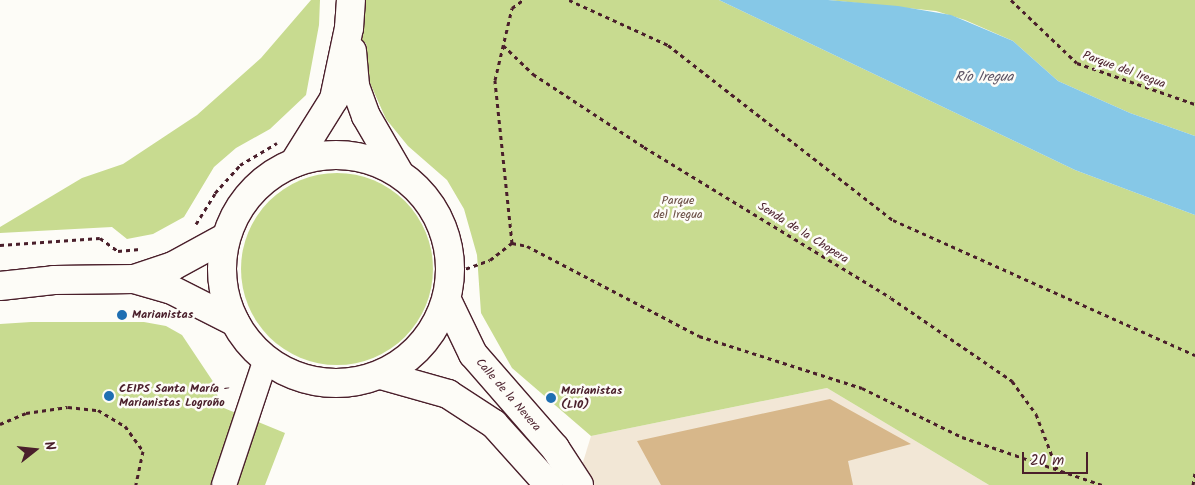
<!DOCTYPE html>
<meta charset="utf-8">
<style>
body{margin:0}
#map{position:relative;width:1195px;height:485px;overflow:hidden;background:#fdfcf7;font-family:Kalam,sans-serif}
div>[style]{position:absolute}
.built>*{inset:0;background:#f2e7d6}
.green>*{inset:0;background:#c8db90}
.round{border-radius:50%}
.water>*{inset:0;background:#86c8e7}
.building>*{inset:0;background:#d7b78a}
.path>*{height:3px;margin-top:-1.5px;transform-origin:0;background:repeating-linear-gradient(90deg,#4a1f2b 0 4px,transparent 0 8px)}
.roads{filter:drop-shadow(1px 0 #4a1f2b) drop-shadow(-1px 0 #4a1f2b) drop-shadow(0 1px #4a1f2b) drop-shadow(0 -1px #4a1f2b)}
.minor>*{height:24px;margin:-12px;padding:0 12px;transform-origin:12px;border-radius:12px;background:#fdfcf7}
.tertiary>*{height:28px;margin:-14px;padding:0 14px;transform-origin:14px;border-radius:14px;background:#fdfcf7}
.secondary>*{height:28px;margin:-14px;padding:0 14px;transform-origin:14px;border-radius:14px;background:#fdfcf7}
.secondary>.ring{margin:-14px;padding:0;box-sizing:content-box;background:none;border:28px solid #fdfcf7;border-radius:50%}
.dots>*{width:14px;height:14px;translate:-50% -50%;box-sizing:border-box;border:2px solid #fdfcf7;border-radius:50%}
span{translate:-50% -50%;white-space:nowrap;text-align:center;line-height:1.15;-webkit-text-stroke:5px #fdfcf7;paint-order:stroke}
.street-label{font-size:12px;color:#4a1f2b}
.park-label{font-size:12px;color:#6a4e44}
.poi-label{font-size:12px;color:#4a1f2b;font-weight:700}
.left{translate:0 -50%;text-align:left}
.water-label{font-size:14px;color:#5c5263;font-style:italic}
.north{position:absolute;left:10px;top:425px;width:50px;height:50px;-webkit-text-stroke:4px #fdfcf7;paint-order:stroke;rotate:74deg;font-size:14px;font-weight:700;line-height:20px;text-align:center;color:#4a1f2b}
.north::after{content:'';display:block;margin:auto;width:18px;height:22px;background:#4a1f2b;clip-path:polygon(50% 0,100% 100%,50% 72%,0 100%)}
.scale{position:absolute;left:1022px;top:452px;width:66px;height:22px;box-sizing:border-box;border:2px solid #4a1f2b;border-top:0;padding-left:6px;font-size:15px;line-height:18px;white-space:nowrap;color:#4a1f2b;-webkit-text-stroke:4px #fdfcf7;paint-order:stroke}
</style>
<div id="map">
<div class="built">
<div style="clip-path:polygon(827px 388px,989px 485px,576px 485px,591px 436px)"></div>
</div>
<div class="green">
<div style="clip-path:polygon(311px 0,320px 0,319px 25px,306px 95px,270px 129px,236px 148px,214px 167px,184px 217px,153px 234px,127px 239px,112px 227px,0 233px,0 227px,82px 178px,123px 164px,197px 115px,261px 58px)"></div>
<div style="clip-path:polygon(344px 0,719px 0,1075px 170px,1195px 215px,1195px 485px,989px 485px,827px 388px,591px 436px,512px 368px,481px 313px,477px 255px,464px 209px,447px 180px,408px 146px,386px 119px,370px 83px,366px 43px,339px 43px)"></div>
<div style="clip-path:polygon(828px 0,1195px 0,1195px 136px,1130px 113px,1058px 81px,1013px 41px,965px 20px,936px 11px)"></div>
<div class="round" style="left:241px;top:173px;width:192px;height:192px"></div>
<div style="clip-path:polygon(31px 322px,144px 322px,166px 326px,182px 335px,216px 386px,219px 406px,285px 433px,265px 485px,0 485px,0 324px)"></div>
</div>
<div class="water">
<div style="clip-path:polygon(719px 0,828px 0,898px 6px,951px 15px,1013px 41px,1058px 81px,1130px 113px,1195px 136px,1195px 215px,1075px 170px)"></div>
</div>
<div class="building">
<div style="clip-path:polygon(830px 399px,911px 444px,848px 461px,853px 485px,661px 485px,637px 441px)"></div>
</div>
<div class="path">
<div style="left:569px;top:0;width:109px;rotate:24.4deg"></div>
<div style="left:668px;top:45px;width:285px;rotate:37.9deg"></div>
<div style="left:893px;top:220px;width:331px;rotate:24.1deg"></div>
<div style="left:1011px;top:0;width:91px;rotate:43.7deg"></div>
<div style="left:1077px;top:63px;width:125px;rotate:19.2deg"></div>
<div style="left:503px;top:45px;width:42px;rotate:44deg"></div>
<div style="left:533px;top:74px;width:133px;rotate:33.3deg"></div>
<div style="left:644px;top:147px;width:289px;rotate:31.4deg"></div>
<div style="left:891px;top:298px;width:147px;rotate:34.4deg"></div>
<div style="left:1012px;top:381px;width:41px;rotate:54deg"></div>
<div style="left:1036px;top:414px;width:59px;rotate:69.1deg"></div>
<div style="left:196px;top:224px;width:36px;rotate:-58deg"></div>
<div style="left:215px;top:193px;width:38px;rotate:-48deg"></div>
<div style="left:240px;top:165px;width:43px;rotate:-30.7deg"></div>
<div style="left:512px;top:243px;width:164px;rotate:-96deg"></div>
<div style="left:495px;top:80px;width:74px;rotate:-76.7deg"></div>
<div style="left:512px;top:8px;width:14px;rotate:-36deg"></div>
<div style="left:0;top:245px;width:100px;rotate:-4deg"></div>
<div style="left:100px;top:238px;width:22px;rotate:36deg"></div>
<div style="left:118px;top:251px;width:22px;rotate:-5deg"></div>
<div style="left:451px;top:274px;width:41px;rotate:-19.7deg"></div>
<div style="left:490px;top:260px;width:28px;rotate:-38deg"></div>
<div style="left:512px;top:243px;width:15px;rotate:11deg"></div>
<div style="left:527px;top:246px;width:194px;rotate:27.6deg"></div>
<div style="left:699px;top:336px;width:171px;rotate:17.7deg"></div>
<div style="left:862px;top:388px;width:111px;rotate:26.1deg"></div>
<div style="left:962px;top:437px;width:148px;rotate:18.9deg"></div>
<div style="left:0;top:424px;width:28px;rotate:-23deg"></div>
<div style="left:26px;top:413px;width:42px;rotate:-8.1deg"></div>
<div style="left:68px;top:407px;width:30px;rotate:6deg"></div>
<div style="left:98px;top:410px;width:31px;rotate:31deg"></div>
<div style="left:125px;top:426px;width:31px;rotate:54deg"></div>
<div style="left:143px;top:451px;width:35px;rotate:102deg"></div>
<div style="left:1193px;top:485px;width:12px;rotate:-81deg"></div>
</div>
<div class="roads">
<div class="minor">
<div style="left:224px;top:485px;width:133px;rotate:-71.6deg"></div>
</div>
<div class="tertiary">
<div style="left:352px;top:51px;width:35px;rotate:85deg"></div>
<div style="left:355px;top:86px;width:32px;rotate:70deg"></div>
<div style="left:366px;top:116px;width:66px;rotate:59.9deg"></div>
<div style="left:294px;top:163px;width:75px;rotate:-58deg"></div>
<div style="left:334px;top:99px;width:73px;rotate:-78.1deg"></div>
<div style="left:349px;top:28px;width:28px;rotate:-86deg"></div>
</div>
<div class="secondary">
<div class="ring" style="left:222px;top:155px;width:200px;height:200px"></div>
<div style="left:134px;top:279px;width:41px;rotate:-18.4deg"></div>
<div style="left:173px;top:266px;width:60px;rotate:-28.7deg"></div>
<div style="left:0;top:286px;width:54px;rotate:-6.3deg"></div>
<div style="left:54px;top:280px;width:80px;rotate:-0.7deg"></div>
<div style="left:134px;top:279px;width:37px;rotate:16deg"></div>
<div style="left:170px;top:289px;width:73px;rotate:26.9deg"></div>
<div style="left:447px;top:300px;width:60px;rotate:64.3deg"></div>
<div style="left:473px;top:354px;width:125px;rotate:48.9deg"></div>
<div style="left:555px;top:448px;width:44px;rotate:57deg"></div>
<div style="left:381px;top:375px;width:70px;rotate:15.8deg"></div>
<div style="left:448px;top:394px;width:55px;rotate:33.1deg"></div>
<div style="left:494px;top:424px;width:82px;rotate:48deg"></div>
</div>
</div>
<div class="dots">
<div style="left:122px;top:315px;background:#1f6fb2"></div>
<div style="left:109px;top:396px;background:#1f6fb2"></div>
<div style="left:551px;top:398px;background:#1f6fb2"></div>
</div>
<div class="street-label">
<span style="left:1124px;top:70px;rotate:20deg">Parque del Iregua</span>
<span style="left:803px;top:233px;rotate:32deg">Senda de la Chopera</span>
<span style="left:508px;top:395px;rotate:49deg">Calle de la Nevera</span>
</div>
<div class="park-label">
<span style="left:678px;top:208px">Parque<br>del Iregua</span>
</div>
<div class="poi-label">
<span class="left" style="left:132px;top:315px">Marianistas</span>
<span class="left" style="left:119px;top:396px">CEIPS Santa María -<br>Marianistas Logroño</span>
<span class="left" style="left:561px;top:398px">Marianistas<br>(L10)</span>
</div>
<div class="water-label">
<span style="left:984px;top:77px">Río Iregua</span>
</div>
<div class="north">N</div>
<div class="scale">20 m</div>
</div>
